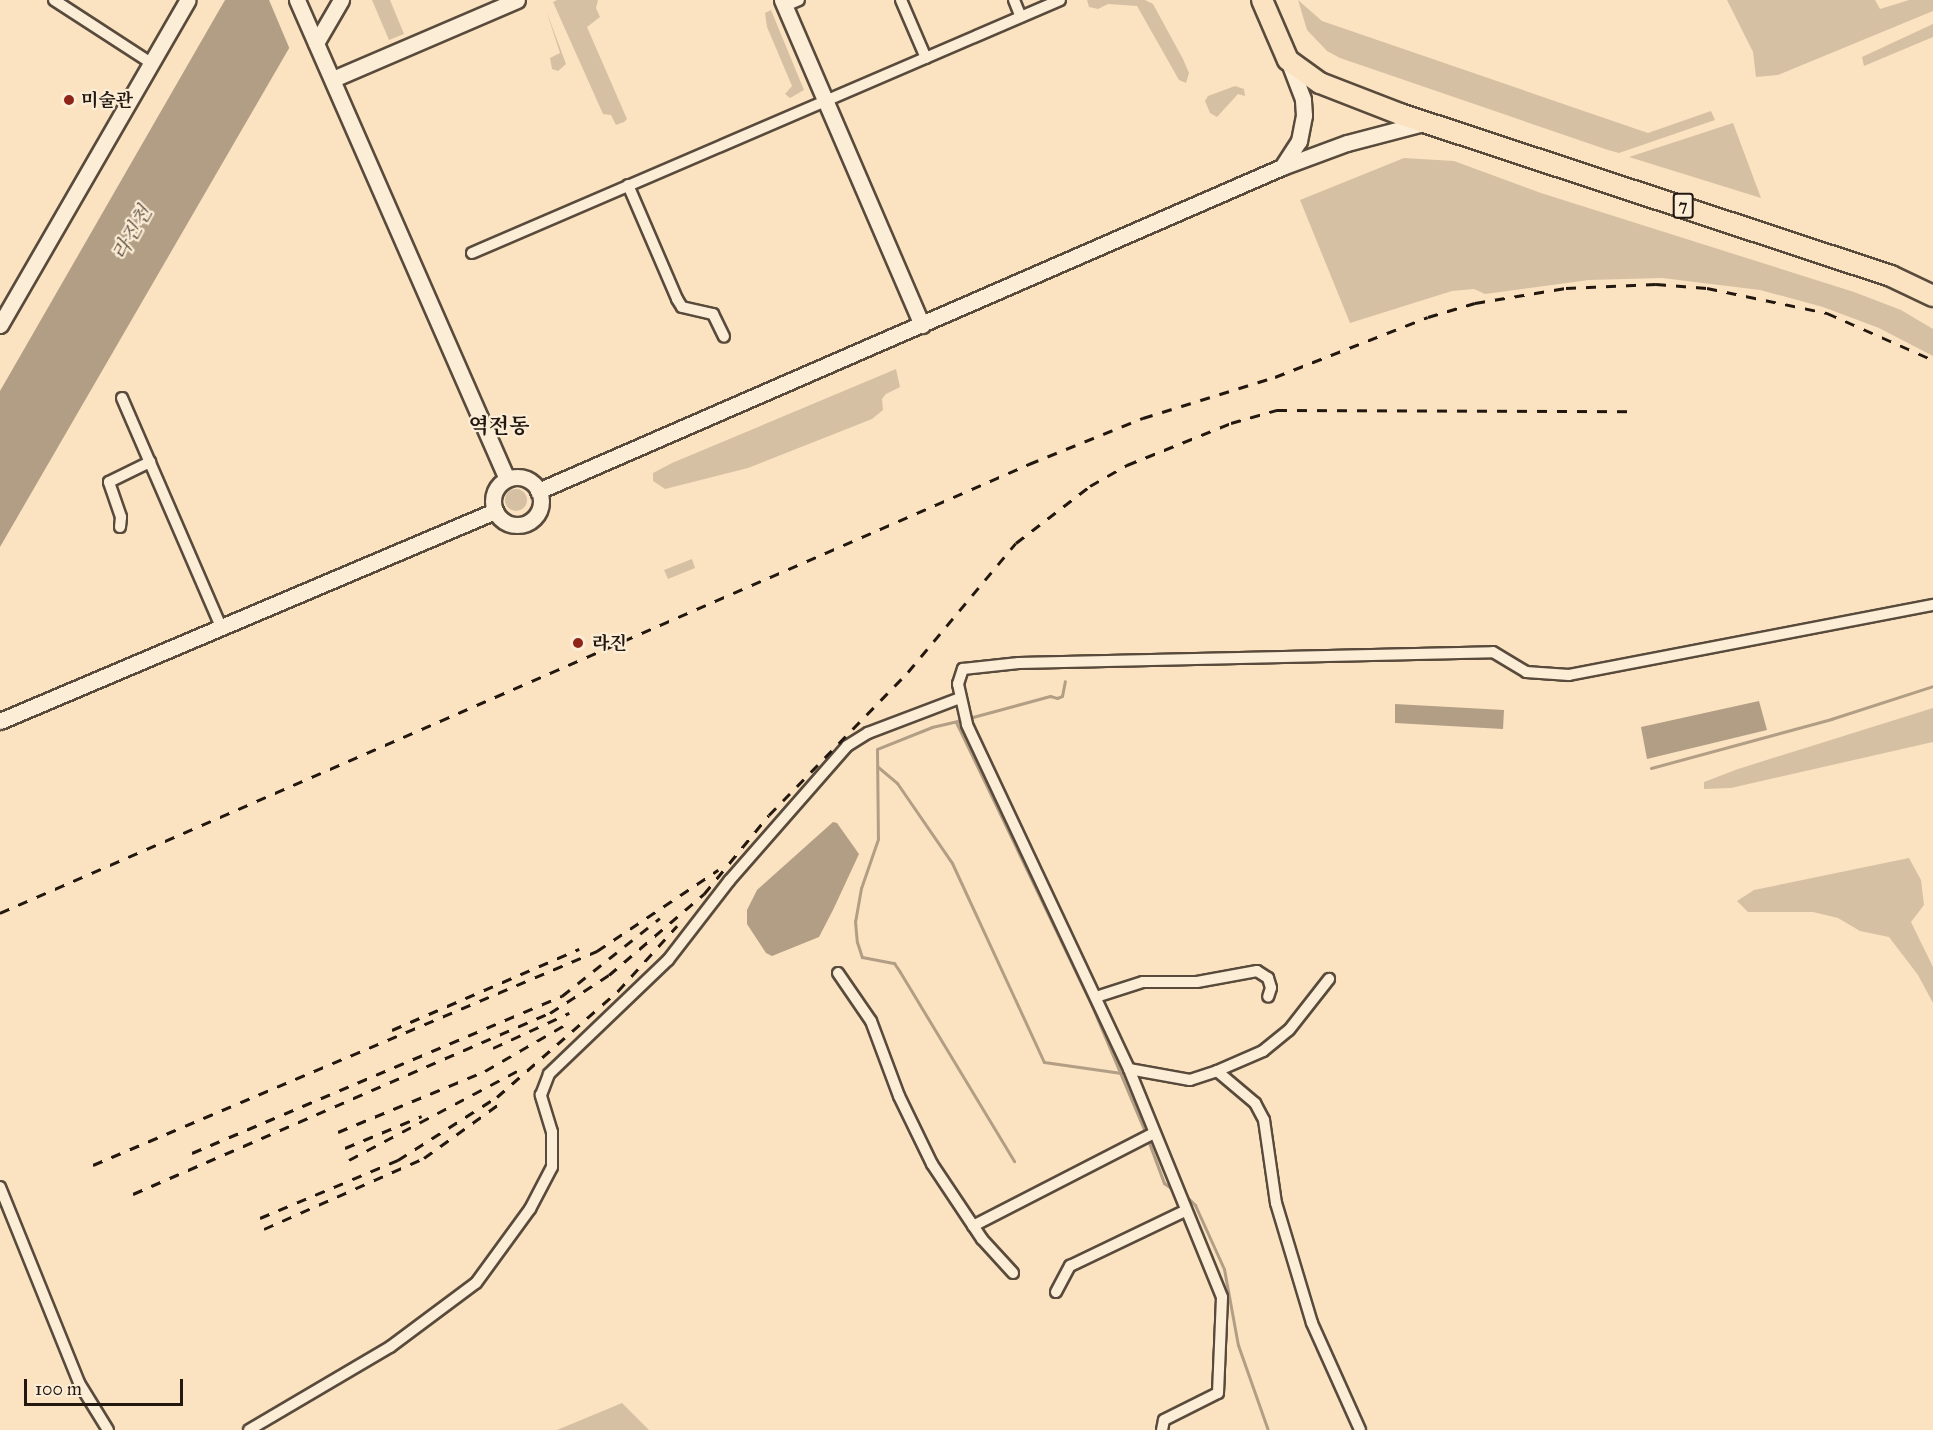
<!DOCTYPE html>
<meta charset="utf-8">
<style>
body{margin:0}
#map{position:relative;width:1933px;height:1430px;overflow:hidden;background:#fbe3c1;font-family:"IM FELL Great Primer","Noto Serif KR",serif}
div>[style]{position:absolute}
.green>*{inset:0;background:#d6c0a3}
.round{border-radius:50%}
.water>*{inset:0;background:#b29e85}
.pier>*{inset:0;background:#fbe3c1}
.stream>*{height:3px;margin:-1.5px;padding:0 1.5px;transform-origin:1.5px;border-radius:1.5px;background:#b29e85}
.roads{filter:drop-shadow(2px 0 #594b3c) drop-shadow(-2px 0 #594b3c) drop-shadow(0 2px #594b3c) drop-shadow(0 -2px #594b3c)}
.street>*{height:10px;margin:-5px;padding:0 5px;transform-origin:5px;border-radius:5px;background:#fcedd7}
.secondary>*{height:15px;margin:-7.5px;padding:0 7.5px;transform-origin:7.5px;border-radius:7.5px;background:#fcedd7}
.secondary>.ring{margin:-7.5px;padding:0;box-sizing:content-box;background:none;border:15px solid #fcedd7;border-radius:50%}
.highway>*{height:20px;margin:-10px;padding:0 10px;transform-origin:10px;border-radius:10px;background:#fbe3c1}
.rail>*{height:3px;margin-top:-1.5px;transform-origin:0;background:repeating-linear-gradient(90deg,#231810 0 10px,transparent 0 20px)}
.dots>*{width:16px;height:16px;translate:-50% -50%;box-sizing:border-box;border:3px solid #fcedd7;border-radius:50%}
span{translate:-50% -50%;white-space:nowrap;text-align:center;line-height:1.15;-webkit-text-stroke:4.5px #fcedd7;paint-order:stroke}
.shield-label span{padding:2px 4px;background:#fcedd7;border:2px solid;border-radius:4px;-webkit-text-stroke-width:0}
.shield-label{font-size:16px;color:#231810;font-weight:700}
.poi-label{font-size:18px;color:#231810;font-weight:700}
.left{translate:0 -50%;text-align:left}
.water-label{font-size:20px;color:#5c4e3f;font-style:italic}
.quarter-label{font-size:21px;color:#231810;font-weight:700}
.scale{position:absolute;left:24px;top:1379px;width:159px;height:27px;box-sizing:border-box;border:3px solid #231810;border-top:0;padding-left:8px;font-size:18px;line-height:21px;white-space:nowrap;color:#231810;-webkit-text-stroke:4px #fcedd7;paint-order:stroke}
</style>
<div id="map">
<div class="green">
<div style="clip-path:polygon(372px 0,390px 0,404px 34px,389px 40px)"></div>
<div style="clip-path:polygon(557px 0,598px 0,596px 8px,600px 17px,587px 27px,627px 119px,624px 122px,616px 125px,611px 115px,603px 114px,553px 2px)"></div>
<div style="clip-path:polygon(1087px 0,1145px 0,1153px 4px,1183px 59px,1189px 73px,1186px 83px,1179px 80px,1137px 6px,1108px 4px,1098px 9px,1089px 7px)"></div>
<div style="clip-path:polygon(1298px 0,1322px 21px,1648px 133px,1711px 111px,1715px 120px,1619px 153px,1608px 150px,1340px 58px,1327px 51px,1307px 30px)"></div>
<div style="clip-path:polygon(1727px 0,1875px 0,1880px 9px,1909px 0,1933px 0,1933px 11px,1778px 75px,1756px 77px,1753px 52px)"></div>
<div style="clip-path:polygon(546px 10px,566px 64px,558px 71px,552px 69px,550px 58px,560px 53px)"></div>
<div style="clip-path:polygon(771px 10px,804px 90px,790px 98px,785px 94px,792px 86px,767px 27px,765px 13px)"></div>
<div style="clip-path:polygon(1933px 24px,1933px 37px,1864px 66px,1862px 57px)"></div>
<div style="clip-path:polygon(1235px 86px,1244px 89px,1245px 96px,1238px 94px,1217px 117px,1210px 113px,1205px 101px,1208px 96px)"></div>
<div style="clip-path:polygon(1733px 123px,1761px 198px,1629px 157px)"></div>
<div style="clip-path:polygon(1404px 158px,1454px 161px,1541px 193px,1854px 292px,1901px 310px,1933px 329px,1933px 356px,1879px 328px,1823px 307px,1760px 290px,1662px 278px,1589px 280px,1485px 294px,1474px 289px,1452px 291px,1350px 323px,1300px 200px)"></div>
<div style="clip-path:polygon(896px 369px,900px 387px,886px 394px,882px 399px,883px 410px,872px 419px,748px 468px,665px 489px,653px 481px,653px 473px,672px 463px)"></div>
<div class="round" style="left:505px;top:489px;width:22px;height:22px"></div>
<div style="clip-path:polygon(692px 559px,695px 568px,668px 579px,664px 570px)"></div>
<div style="clip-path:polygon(1933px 708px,1933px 742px,1731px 788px,1704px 789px,1704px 782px,1738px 769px)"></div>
<div style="clip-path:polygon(1909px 858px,1921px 880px,1924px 905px,1911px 922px,1933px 967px,1933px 1003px,1918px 975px,1889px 937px,1860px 931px,1838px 918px,1813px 912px,1748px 912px,1737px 901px,1754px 890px)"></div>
<div style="clip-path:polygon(622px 1403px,649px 1430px,557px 1430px)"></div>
</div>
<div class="water">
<div style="clip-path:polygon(225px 0,317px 0,0 547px,0 391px)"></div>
<div style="clip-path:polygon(1759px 701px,1767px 730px,1647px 759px,1641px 727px)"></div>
<div style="clip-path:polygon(1395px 704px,1504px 710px,1503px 729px,1395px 723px)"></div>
<div style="clip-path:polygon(833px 822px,837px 823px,859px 854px,833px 910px,819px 937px,772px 956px,766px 953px,747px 924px,747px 910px,757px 890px)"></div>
</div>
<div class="pier">
<div style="clip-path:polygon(269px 0,320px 0,291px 52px)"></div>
</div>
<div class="stream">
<div style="left:969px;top:718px;width:84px;rotate:-15.2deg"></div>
<div style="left:1050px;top:696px;width:7px;rotate:16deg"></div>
<div style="left:1057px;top:698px;width:5px;rotate:-22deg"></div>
<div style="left:1062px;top:696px;width:15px;rotate:-79deg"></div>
<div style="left:962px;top:720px;width:31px;rotate:167deg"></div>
<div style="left:932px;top:727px;width:59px;rotate:158.2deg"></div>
<div style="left:877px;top:749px;width:90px;rotate:89.4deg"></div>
<div style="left:878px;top:839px;width:52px;rotate:109.1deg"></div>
<div style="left:861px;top:888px;width:34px;rotate:100deg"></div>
<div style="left:855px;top:921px;width:21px;rotate:85deg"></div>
<div style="left:857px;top:942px;width:16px;rotate:72deg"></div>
<div style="left:862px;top:957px;width:33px;rotate:11deg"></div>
<div style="left:894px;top:963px;width:11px;rotate:56deg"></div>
<div style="left:900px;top:972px;width:221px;rotate:58.9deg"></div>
<div style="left:956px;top:722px;width:315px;rotate:64.4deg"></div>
<div style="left:1092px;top:1006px;width:139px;rotate:67.1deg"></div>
<div style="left:878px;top:767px;width:25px;rotate:40deg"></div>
<div style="left:897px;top:783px;width:97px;rotate:55.5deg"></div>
<div style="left:952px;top:863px;width:219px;rotate:65.2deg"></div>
<div style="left:1044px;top:1062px;width:78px;rotate:8.1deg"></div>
<div style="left:1651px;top:768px;width:187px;rotate:-15.2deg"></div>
<div style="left:1831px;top:719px;width:107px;rotate:-17.9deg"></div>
<div style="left:1148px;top:1140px;width:46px;rotate:69.6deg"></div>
<div style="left:1164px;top:1183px;width:14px;rotate:36deg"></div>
<div style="left:1184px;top:1194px;width:16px;rotate:45deg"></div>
<div style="left:1195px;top:1205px;width:70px;rotate:65.6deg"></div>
<div style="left:1224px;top:1269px;width:77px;rotate:79.6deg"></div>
<div style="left:1238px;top:1345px;width:90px;rotate:70.6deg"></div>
</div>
<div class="roads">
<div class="street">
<div style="left:54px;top:0;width:116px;rotate:33deg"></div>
<div style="left:901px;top:0;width:63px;rotate:66.7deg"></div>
<div style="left:1014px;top:0;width:18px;rotate:68deg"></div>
<div style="left:785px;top:6px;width:15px;rotate:-23deg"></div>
<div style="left:628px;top:185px;width:124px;rotate:66.7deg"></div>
<div style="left:677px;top:299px;width:9px;rotate:58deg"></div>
<div style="left:682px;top:307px;width:32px;rotate:13deg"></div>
<div style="left:713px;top:314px;width:25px;rotate:64deg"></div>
<div style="left:472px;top:253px;width:640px;rotate:-23.28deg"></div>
<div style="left:122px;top:398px;width:249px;rotate:66.6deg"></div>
<div style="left:120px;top:527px;width:10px;rotate:-84deg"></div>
<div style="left:121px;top:517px;width:37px;rotate:-109deg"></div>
<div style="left:109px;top:482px;width:46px;rotate:-26deg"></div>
<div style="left:838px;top:973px;width:58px;rotate:55.5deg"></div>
<div style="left:871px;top:1021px;width:80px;rotate:69.5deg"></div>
<div style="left:899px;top:1096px;width:76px;rotate:64.1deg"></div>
<div style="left:932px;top:1164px;width:90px;rotate:56.3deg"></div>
<div style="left:982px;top:1239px;width:46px;rotate:47.6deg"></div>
<div style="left:1096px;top:997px;width:49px;rotate:-17.7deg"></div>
<div style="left:1143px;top:982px;width:54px"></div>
<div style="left:1197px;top:982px;width:61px;rotate:-10.4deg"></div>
<div style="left:1257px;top:971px;width:13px;rotate:32deg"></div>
<div style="left:1268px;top:978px;width:10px;rotate:73deg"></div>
<div style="left:1271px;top:988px;width:9px;rotate:108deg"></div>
<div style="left:1129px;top:1069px;width:62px;rotate:10.2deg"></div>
<div style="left:1190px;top:1080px;width:28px;rotate:-18deg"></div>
<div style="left:1217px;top:1071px;width:50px;rotate:40.1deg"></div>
<div style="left:1255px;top:1103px;width:19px;rotate:62deg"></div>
<div style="left:1264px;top:1120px;width:84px;rotate:81.8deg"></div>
<div style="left:1276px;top:1203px;width:125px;rotate:73.3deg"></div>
<div style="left:1312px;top:1323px;width:117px;rotate:65.8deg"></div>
<div style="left:1217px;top:1071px;width:50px;rotate:-23.5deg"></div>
<div style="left:1263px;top:1051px;width:33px;rotate:-39deg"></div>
<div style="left:1289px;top:1030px;width:65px;rotate:-51.9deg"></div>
<div style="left:0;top:1187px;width:211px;rotate:68deg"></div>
<div style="left:79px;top:1383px;width:55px;rotate:58.3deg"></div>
<div style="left:973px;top:1226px;width:203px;rotate:-27.2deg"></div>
<div style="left:1056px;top:1292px;width:30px;rotate:-62deg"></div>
<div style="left:1070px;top:1266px;width:127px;rotate:-25.6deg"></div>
<div style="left:249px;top:1430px;width:164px;rotate:-30.5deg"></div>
<div style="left:390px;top:1347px;width:107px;rotate:-36.7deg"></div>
<div style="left:476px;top:1283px;width:92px;rotate:-53.9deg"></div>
<div style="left:530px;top:1209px;width:47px;rotate:-62.4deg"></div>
<div style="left:552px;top:1167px;width:35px;rotate:-90deg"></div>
<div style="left:552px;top:1132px;width:39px;rotate:-107deg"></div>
<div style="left:541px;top:1095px;width:22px;rotate:-69deg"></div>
<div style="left:549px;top:1074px;width:165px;rotate:-43.8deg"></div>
<div style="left:668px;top:960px;width:100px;rotate:-52.3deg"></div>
<div style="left:729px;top:881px;width:179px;rotate:-48.8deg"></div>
<div style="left:847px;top:746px;width:25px;rotate:-32deg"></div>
<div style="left:868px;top:733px;width:98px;rotate:-20.8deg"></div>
<div style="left:1162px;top:1430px;width:10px;rotate:-79deg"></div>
<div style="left:1164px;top:1420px;width:60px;rotate:-26.6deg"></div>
<div style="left:1218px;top:1393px;width:96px;rotate:-87.6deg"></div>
<div style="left:1222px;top:1297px;width:246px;rotate:-112.2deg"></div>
<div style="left:1129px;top:1069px;width:381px;rotate:-115.2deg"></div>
<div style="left:967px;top:724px;width:41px;rotate:-102.7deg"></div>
<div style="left:958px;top:684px;width:16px;rotate:-72deg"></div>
<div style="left:963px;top:669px;width:56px;rotate:-6.1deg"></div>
<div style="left:1019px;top:663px;width:474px;rotate:-1.3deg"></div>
<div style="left:1493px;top:652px;width:39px;rotate:31deg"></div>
<div style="left:1526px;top:672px;width:43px;rotate:4deg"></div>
<div style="left:1569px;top:675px;width:371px;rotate:-10.9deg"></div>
</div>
<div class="secondary">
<div style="left:297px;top:0;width:523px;rotate:66.33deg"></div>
<div style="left:782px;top:0;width:354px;rotate:66.7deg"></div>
<div style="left:316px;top:43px;width:50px;rotate:-59.8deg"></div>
<div style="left:333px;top:79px;width:200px;rotate:-23.2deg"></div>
<div style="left:1282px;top:167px;width:31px;rotate:-57deg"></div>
<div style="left:1299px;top:141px;width:26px;rotate:-79deg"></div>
<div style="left:1304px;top:115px;width:16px;rotate:-94deg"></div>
<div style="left:1303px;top:99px;width:42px;rotate:-111deg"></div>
<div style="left:0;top:325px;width:375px;rotate:-60deg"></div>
<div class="ring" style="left:493px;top:477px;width:33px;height:33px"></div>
<div style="left:538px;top:491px;width:811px;rotate:-23.53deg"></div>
<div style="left:1282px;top:167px;width:69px;rotate:-20.3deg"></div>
<div style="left:1347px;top:143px;width:80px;rotate:-14.6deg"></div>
<div style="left:0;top:721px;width:538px;rotate:-22.99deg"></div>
</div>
<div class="highway">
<div style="left:1262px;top:0;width:65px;rotate:66.6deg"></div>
<div style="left:1288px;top:60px;width:39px;rotate:36deg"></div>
<div style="left:1320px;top:83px;width:86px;rotate:21.2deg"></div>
<div style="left:1400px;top:114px;width:517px;rotate:18.26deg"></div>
<div style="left:1891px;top:276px;width:47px;rotate:25.5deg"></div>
</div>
</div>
<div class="rail">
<div style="left:0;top:913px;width:1123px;rotate:-23.57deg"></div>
<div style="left:1029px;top:464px;width:123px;rotate:-22deg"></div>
<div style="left:1143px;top:418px;width:138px;rotate:-17.3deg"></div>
<div style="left:1275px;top:377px;width:164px;rotate:-21.4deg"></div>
<div style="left:1428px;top:317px;width:49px;rotate:-16.6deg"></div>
<div style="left:1475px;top:303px;width:92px;rotate:-9.4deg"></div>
<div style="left:1566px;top:288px;width:90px;rotate:-2.5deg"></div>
<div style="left:1656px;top:284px;width:51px;rotate:4.5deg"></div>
<div style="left:1707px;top:288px;width:123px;rotate:11.8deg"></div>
<div style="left:1827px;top:313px;width:116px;rotate:23.9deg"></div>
<div style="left:392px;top:1030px;width:204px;rotate:-23.4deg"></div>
<div style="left:493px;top:1048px;width:84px;rotate:-24.7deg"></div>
<div style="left:338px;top:1132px;width:159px;rotate:-22.5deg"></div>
<div style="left:485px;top:1071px;width:96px;rotate:-30deg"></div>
<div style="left:345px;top:1148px;width:83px;rotate:-22.6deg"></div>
<div style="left:192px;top:1153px;width:402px;rotate:-23deg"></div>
<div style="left:562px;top:996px;width:125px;rotate:-38.5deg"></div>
<div style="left:349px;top:1160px;width:195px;rotate:-27.9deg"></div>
<div style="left:93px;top:1165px;width:548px;rotate:-23.01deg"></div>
<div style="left:597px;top:951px;width:146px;rotate:-33.8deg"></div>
<div style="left:133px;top:1194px;width:455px;rotate:-23.5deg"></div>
<div style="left:550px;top:1013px;width:70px;rotate:-32.8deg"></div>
<div style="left:609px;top:975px;width:125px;rotate:-40.5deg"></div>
<div style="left:704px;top:894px;width:102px;rotate:-50.6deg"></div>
<div style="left:769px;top:815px;width:199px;rotate:-45.8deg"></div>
<div style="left:908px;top:672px;width:168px;rotate:-50.1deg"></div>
<div style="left:1016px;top:543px;width:93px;rotate:-37.6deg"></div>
<div style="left:1090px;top:486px;width:43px;rotate:-29.6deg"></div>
<div style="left:1127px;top:465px;width:112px;rotate:-22deg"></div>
<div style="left:1231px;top:423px;width:48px;rotate:-15.8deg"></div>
<div style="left:1277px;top:410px;width:360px;rotate:0.2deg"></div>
<div style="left:260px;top:1218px;width:150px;rotate:-22.8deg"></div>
<div style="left:398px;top:1160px;width:117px;rotate:-32.5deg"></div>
<div style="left:497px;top:1097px;width:161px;rotate:-41.2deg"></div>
<div style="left:618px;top:991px;width:88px;rotate:-47.8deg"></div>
<div style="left:264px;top:1229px;width:175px;rotate:-23.9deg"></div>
<div style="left:424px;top:1158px;width:92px;rotate:-35.8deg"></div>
</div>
<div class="dots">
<div style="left:69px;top:100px;background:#8f2418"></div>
<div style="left:578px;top:643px;background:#8f2418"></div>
</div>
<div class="shield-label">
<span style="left:1683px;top:206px">7</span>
</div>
<div class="poi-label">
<span class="left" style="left:81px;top:100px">미술관</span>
<span class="left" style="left:592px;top:643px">라진</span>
</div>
<div class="water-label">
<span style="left:132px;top:233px;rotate:-60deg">라진천</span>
</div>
<div class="quarter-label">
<span style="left:499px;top:426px">역전동</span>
</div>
<div class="scale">100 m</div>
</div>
